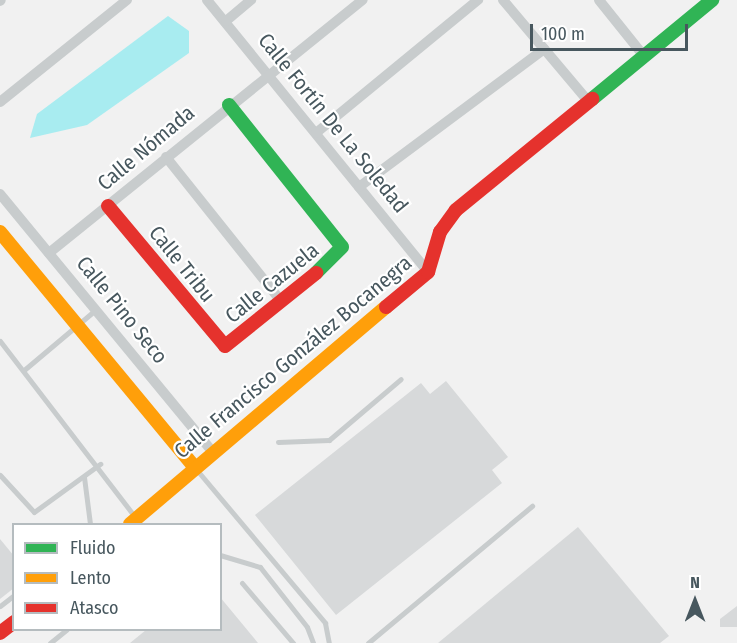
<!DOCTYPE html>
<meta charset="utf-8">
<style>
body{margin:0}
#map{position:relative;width:737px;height:643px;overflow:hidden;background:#f1f1f1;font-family:"Fira Sans Condensed",sans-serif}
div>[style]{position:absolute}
.water>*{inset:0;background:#a8ecf0}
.building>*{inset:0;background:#d7d9da}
.lane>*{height:5px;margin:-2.5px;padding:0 2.5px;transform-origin:2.5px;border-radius:2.5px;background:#c8cccd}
.street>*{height:10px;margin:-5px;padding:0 5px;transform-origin:5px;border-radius:5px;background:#c8cccd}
.fast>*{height:14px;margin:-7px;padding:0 7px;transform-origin:7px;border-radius:7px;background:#30b455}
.slow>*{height:14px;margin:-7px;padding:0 7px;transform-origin:7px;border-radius:7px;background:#ff9f0a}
.jam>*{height:14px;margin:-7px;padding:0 7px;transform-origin:7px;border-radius:7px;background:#e5322d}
span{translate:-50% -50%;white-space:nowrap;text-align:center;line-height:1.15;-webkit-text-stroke:4.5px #fff;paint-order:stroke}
.street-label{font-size:21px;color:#47575e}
.legend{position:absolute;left:12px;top:523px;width:210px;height:108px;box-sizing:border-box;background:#fff;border:2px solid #b5bcbf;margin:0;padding:8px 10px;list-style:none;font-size:18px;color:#47575e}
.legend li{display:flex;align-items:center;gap:12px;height:30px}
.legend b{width:30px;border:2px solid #b5bcbf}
.north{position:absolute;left:665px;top:571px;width:60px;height:60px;-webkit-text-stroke:4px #fff;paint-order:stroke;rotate:0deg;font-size:16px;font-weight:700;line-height:24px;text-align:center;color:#47575e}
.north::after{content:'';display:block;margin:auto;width:21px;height:27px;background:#47575e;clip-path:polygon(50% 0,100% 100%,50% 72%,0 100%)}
.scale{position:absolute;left:530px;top:24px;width:158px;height:27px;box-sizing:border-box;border:3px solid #47575e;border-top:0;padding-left:8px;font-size:18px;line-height:21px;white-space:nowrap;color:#47575e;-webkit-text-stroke:4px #fff;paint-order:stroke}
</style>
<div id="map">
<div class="water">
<div style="clip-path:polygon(168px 16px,189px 31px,189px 53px,87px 125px,30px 138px,37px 114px)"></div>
</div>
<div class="building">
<div style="clip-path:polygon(446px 381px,508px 457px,492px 470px,502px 483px,336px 615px,255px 515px,421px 383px,430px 394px)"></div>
<div style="clip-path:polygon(578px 527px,669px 636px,660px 643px,438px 643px)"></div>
<div style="clip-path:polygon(0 539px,14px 556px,14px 588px,0 599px)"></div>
<div style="clip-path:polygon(220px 597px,258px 643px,130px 643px,146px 630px,220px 630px)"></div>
<div style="clip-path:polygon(737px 606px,737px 627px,720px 627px,720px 619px)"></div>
</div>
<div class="lane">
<div style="left:0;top:341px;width:223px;rotate:52.5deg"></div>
<div style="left:24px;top:370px;width:92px;rotate:-40.1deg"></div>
<div style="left:278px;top:442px;width:51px;rotate:-2.2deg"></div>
<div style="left:329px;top:440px;width:94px;rotate:-40.3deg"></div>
<div style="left:196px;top:469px;width:201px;rotate:50deg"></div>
<div style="left:325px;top:623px;width:20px;rotate:79deg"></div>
<div style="left:0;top:475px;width:50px;rotate:47.4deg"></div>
<div style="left:34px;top:512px;width:82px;rotate:-36deg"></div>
<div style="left:84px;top:477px;width:47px;rotate:82.7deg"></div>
<div style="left:220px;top:555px;width:42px;rotate:16.7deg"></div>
<div style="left:260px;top:567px;width:76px;rotate:51.9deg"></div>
<div style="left:307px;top:627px;width:17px;rotate:69deg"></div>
<div style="left:242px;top:583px;width:79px;rotate:49.6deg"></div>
<div style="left:0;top:606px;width:18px;rotate:-38deg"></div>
<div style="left:50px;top:643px;width:21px;rotate:-39deg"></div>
<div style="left:368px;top:643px;width:214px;rotate:-39.9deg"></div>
</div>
<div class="street">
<div style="left:207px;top:0;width:350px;rotate:50.9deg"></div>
<div style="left:503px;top:0;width:132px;rotate:49.9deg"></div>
<div style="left:599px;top:0;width:70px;rotate:51.3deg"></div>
<div style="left:0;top:1px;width:1px;rotate:-45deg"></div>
<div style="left:226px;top:21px;width:33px;rotate:-40deg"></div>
<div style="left:0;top:102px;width:163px;rotate:-38.8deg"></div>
<div style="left:316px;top:133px;width:210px;rotate:-39.4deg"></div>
<div style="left:166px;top:157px;width:183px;rotate:51.4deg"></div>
<div style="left:359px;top:187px;width:231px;rotate:-36.7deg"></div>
<div style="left:0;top:194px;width:335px;rotate:50.5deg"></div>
<div style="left:49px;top:253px;width:403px;rotate:-38.9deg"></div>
</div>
<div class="fast">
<div style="left:592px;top:99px;width:156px;rotate:-39.5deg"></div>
<div style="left:229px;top:105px;width:181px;rotate:51.5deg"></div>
<div style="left:342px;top:247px;width:37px;rotate:135deg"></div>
</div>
<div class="slow">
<div style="left:0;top:232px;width:306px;rotate:50.4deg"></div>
<div style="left:130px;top:524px;width:336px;rotate:-40.3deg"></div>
</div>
<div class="jam">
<div style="left:108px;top:206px;width:182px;rotate:50.1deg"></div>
<div style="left:225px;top:346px;width:117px;rotate:-38.7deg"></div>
<div style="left:386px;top:307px;width:55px;rotate:-39.8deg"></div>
<div style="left:428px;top:272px;width:42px;rotate:-73.3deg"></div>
<div style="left:440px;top:232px;width:27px;rotate:-54deg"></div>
<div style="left:456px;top:210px;width:176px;rotate:-39.2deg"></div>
<div style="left:0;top:633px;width:18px;rotate:-38deg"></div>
</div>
<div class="street-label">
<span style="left:333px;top:123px;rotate:51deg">Calle Fortín De La Soledad</span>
<span style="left:146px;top:148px;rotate:-40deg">Calle Nómada</span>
<span style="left:182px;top:264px;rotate:51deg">Calle Tribu</span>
<span style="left:272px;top:283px;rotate:-39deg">Calle Cazuela</span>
<span style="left:122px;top:310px;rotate:51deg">Calle Pino Seco</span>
<span style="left:293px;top:357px;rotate:-40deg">Calle Francisco González Bocanegra</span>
</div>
<ul class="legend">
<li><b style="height:8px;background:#30b455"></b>Fluido</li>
<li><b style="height:8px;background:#ff9f0a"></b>Lento</li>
<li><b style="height:8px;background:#e5322d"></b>Atasco</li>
</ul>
<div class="north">N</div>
<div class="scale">100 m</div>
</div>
